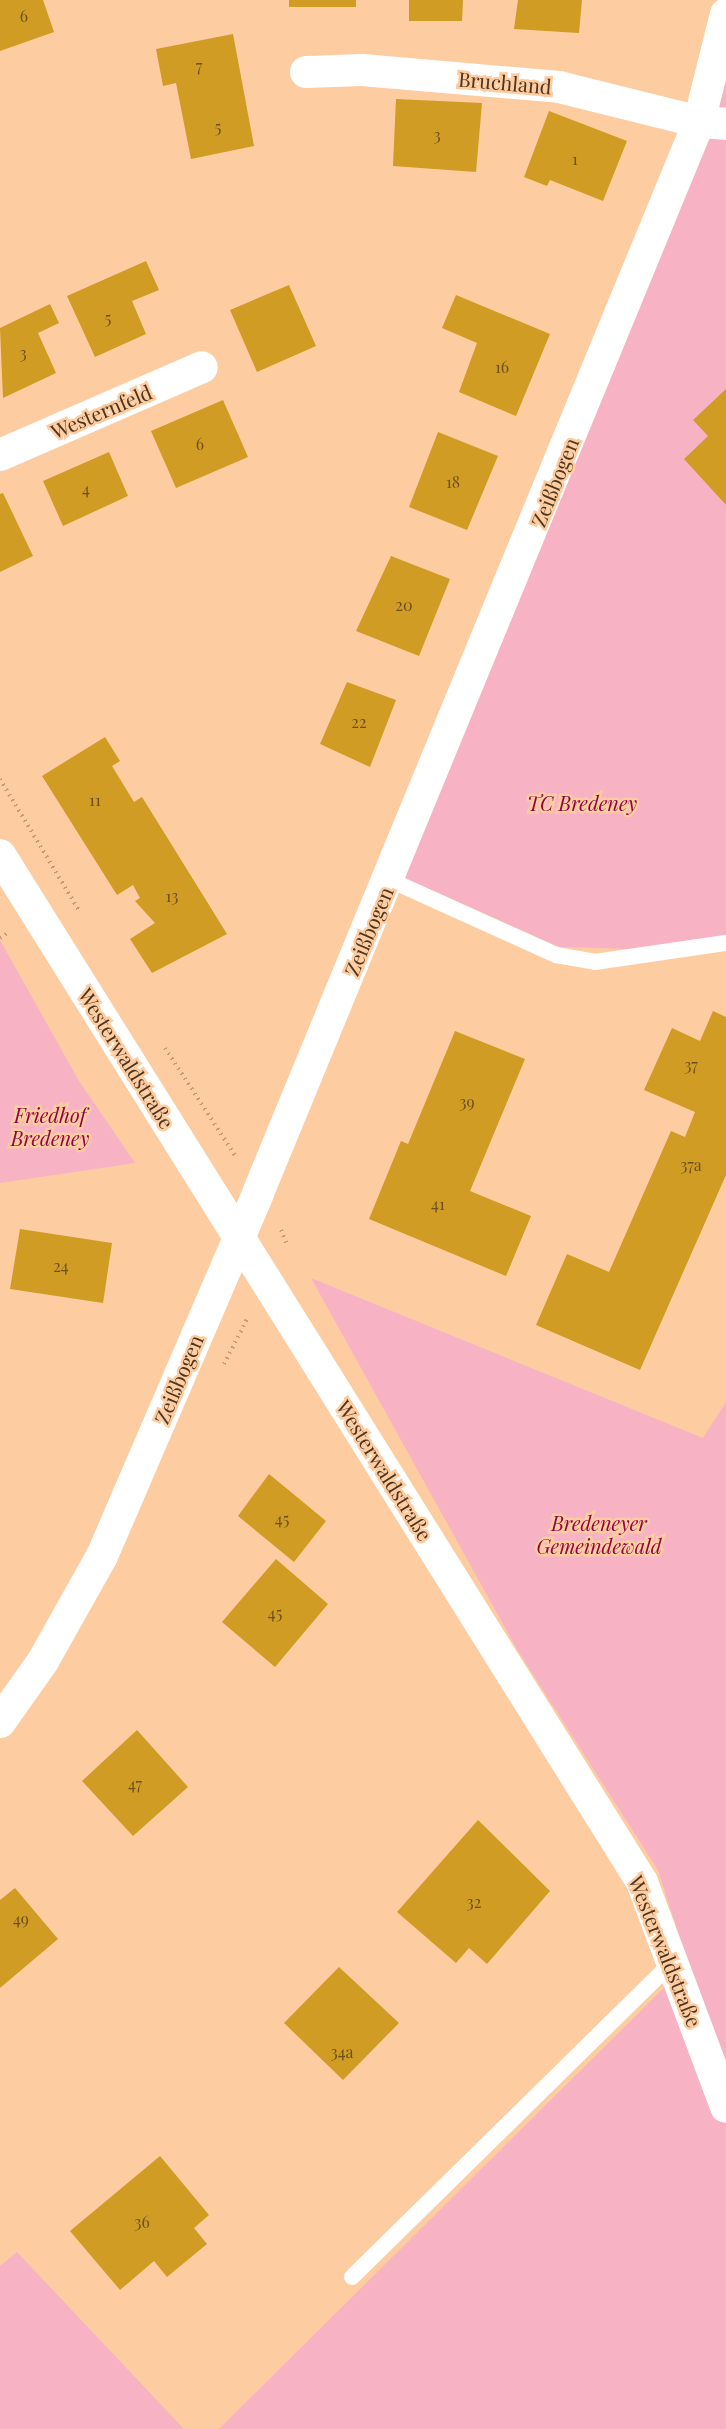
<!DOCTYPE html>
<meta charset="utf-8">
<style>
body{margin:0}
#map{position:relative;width:726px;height:2429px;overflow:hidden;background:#fdcca1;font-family:"Playfair Display",serif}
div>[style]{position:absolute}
.green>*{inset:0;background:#f7b3c3}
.building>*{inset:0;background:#d09c23}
.path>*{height:4px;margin-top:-2px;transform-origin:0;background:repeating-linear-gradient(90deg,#c39a76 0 1.5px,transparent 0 6px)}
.service>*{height:16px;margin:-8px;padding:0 8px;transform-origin:8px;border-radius:8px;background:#fff}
.minor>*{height:32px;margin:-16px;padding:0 16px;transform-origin:16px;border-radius:16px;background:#fff}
span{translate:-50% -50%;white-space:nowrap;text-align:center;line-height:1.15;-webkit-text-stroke:5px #fdcca1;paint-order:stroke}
.number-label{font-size:16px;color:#6e4f1f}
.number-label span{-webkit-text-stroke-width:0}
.street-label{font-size:20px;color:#4d351e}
.park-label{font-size:20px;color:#920446;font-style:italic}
</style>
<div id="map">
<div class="green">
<div style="clip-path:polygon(726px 28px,726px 935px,633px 949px,559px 947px,398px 875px)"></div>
<div style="clip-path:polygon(0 940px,79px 1081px,135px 1163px,0 1183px)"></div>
<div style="clip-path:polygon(311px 1278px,703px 1438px,726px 1402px,726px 2429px,219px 2429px,688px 1964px,658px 1870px,518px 1651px)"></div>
<div style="clip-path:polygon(17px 2252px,184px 2429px,0 2429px,0 2266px)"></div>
</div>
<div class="building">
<div style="clip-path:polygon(0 0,43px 0,54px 32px,0 51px)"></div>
<div style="clip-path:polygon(289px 0,356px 0,356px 7px,289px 7px)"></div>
<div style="clip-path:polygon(409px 0,463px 0,462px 21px,409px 21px)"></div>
<div style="clip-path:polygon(518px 0,582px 0,579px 33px,514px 29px)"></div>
<div style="clip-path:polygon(233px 34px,254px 146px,191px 159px,176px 83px,163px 86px,156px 49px)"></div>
<div style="clip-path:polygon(396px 99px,482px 103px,476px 172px,393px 166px)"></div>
<div style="clip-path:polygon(549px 111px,627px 141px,603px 201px,550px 180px,547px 186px,524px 177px)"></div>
<div style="clip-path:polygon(146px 261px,159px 290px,132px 301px,146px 334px,95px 357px,67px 296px)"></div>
<div style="clip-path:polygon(289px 285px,316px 346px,257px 372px,230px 310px)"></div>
<div style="clip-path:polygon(456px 295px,550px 334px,516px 416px,459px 392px,477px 343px,442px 328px)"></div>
<div style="clip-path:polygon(50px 304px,59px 323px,38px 333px,56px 373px,3px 398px,0 328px)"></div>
<div style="clip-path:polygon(726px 389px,726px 505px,684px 459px,708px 436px,693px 420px)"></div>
<div style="clip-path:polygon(223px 400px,248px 457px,176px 488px,151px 431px)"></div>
<div style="clip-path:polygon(438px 432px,498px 456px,467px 530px,409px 507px)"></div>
<div style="clip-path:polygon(109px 452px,128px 496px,63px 526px,43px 481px)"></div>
<div style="clip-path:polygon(3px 493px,33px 556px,0 572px,0 494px)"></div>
<div style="clip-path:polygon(391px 556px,450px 579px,419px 656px,356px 631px)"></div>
<div style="clip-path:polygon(347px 682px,396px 700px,370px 767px,320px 744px)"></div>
<div style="clip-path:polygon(105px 737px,120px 761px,112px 766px,134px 802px,142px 797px,227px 934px,152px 973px,130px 939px,155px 923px,135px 901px,140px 898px,133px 885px,117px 895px,42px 776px)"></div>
<div style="clip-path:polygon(713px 1011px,726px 1017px,726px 1175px,640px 1370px,536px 1325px,567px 1254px,609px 1272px,671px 1131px,685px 1137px,695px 1112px,644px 1090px,672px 1028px,700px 1041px)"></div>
<div style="clip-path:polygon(455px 1031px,525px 1059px,470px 1191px,531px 1216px,506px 1276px,369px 1219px,401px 1141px,408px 1144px)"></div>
<div style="clip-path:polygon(20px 1229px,112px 1243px,103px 1303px,10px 1289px)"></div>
<div style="clip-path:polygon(269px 1474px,326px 1521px,294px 1562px,238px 1516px)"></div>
<div style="clip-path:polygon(276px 1559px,328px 1604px,275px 1667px,222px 1622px)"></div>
<div style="clip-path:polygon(137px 1730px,188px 1787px,133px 1836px,82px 1781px)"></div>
<div style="clip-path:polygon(478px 1820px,550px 1891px,487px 1964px,469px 1948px,456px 1963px,397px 1912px)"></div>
<div style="clip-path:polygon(15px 1888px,58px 1939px,0 1988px,0 1900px)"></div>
<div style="clip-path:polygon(339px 1967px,399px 2023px,343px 2080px,284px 2023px)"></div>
<div style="clip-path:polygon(160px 2156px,209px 2215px,194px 2228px,207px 2244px,167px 2277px,154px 2261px,120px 2290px,70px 2231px)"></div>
</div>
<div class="path">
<div style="left:0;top:779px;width:155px;rotate:59deg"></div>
<div style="left:0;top:938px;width:11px;rotate:-34deg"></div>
<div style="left:165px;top:1048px;width:130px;rotate:56.9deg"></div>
<div style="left:281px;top:1230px;width:16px;rotate:68deg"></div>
<div style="left:224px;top:1364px;width:53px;rotate:-62.9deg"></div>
</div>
<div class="service">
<div style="left:390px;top:880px;width:182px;rotate:24.3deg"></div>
<div style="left:556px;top:955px;width:40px;rotate:10deg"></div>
<div style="left:595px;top:962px;width:132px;rotate:-8.3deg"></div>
<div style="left:352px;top:2277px;width:448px;rotate:-44.5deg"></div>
</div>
<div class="minor">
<div style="left:306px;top:72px;width:56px;rotate:-2deg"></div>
<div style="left:362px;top:70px;width:198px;rotate:4.9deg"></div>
<div style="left:559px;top:87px;width:144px;rotate:14deg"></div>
<div style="left:699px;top:122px;width:27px;rotate:4deg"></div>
<div style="left:0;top:455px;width:220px;rotate:-23.5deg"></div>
<div style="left:0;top:855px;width:1211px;rotate:57.99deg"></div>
<div style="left:642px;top:1882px;width:240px;rotate:69.5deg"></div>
<div style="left:0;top:1722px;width:75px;rotate:-54.8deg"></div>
<div style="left:43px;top:1661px;width:120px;rotate:-60.7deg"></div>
<div style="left:102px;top:1556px;width:395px;rotate:-66.7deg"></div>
<div style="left:258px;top:1193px;width:1158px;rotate:-67.62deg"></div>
<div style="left:699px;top:122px;width:111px;rotate:-76deg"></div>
</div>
<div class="number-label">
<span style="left:24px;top:16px">6</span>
<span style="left:199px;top:66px">7</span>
<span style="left:218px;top:127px">5</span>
<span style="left:437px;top:135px">3</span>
<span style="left:575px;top:159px">1</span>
<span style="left:108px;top:318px">5</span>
<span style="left:23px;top:353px">3</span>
<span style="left:502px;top:367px">16</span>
<span style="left:200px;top:444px">6</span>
<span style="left:453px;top:482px">18</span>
<span style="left:86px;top:489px">4</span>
<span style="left:404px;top:605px">20</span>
<span style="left:359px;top:722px">22</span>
<span style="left:95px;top:800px">11</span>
<span style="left:172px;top:896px">13</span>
<span style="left:691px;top:1065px">37</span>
<span style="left:467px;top:1102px">39</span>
<span style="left:691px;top:1165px">37a</span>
<span style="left:438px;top:1204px">41</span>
<span style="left:61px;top:1266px">24</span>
<span style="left:282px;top:1519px">45</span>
<span style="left:275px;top:1613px">45</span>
<span style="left:135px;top:1784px">47</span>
<span style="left:474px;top:1902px">32</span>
<span style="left:21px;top:1919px">49</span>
<span style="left:342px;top:2052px">34a</span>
<span style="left:142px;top:2222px">36</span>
</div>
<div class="street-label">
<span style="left:505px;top:82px;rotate:5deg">Bruchland</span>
<span style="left:101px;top:411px;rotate:-23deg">Westernfeld</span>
<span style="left:554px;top:482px;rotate:-68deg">Zeißbogen</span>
<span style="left:368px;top:931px;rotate:-67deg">Zeißbogen</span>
<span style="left:127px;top:1058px;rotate:58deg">Westerwaldstraße</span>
<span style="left:178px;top:1379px;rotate:-67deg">Zeißbogen</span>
<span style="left:385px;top:1470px;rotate:58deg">Westerwaldstraße</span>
<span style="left:666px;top:1951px;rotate:68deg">Westerwaldstraße</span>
</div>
<div class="park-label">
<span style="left:582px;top:802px">TC Bredeney</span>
<span style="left:50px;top:1126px">Friedhof<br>Bredeney</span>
<span style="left:599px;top:1534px">Bredeneyer<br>Gemeindewald</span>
</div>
</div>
